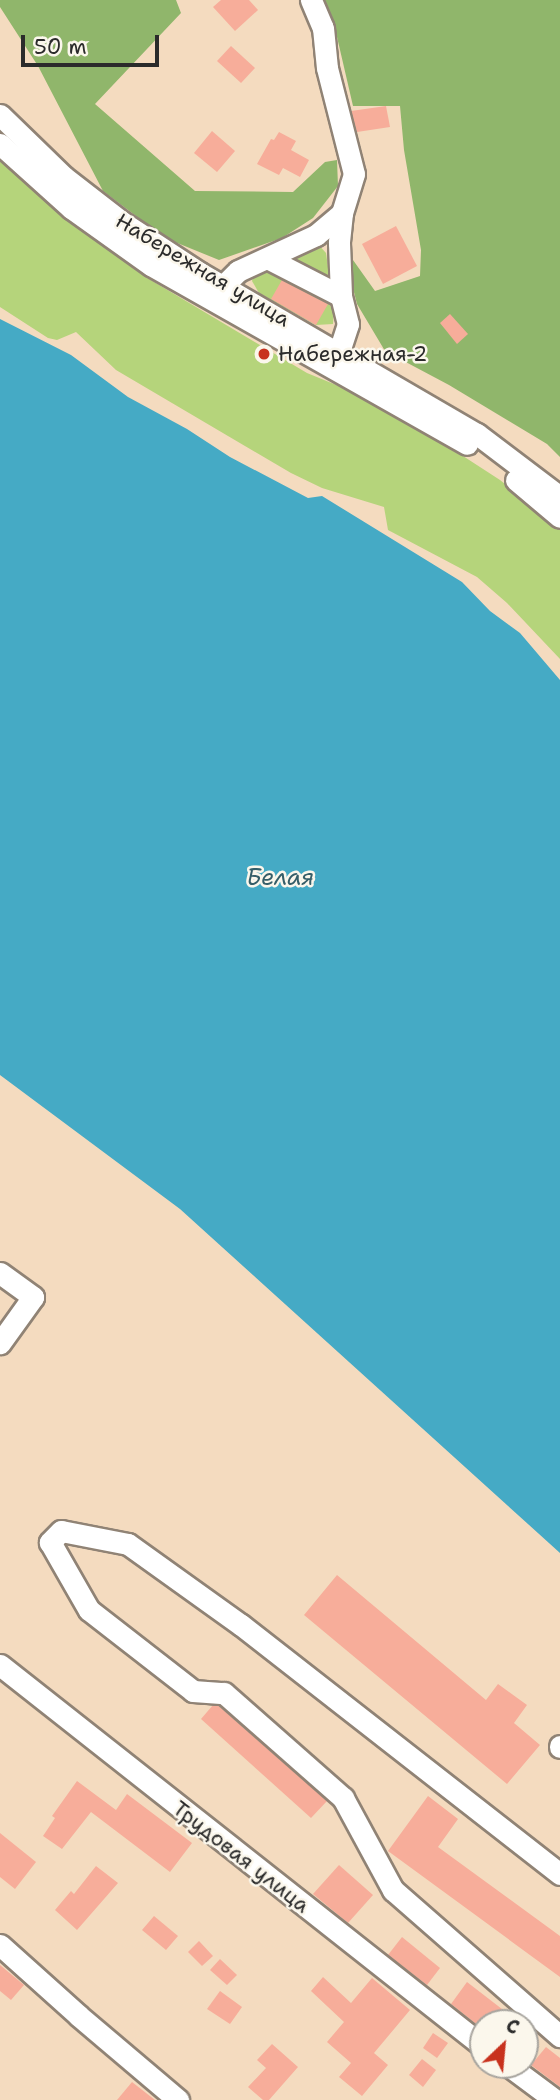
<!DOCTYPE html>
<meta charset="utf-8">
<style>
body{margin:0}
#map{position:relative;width:560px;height:2100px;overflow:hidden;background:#f4dbbf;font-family:"Shantell Sans",sans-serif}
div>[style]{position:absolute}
.green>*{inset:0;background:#b5d47b}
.forest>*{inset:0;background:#90b66b}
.water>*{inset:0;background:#45aac5}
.building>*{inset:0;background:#f7ad9a}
.roads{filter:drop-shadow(2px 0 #908375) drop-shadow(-2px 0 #908375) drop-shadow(0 2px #908375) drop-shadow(0 -2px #908375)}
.minor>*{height:21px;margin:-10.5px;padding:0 10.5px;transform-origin:10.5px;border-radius:10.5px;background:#fff}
.dots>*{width:19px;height:19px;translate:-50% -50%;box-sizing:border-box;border:4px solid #fbf7ec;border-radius:50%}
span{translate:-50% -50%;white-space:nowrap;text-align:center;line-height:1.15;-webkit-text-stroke:5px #fbf7ec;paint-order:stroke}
.street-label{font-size:21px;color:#2b2b2b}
.poi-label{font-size:21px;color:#2b2b2b}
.left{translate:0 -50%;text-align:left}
.water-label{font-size:23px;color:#355e69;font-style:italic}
.north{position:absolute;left:469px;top:2009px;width:70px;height:70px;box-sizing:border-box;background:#fbf7ec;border:2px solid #a8a59f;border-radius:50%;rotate:26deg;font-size:19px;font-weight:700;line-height:28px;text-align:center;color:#2b2b2b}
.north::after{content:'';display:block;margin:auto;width:24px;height:32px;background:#c8321e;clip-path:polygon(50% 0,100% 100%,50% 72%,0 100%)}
.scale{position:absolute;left:21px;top:35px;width:138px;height:32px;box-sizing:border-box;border:4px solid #2b2b2b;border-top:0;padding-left:9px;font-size:21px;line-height:24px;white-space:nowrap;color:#2b2b2b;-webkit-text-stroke:5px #fbf7ec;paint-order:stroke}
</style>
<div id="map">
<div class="green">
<div style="clip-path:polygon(0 158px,64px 215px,144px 276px,307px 373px,346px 389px,463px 456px,500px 480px,551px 521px,560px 530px,560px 659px,507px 603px,477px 577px,388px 530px,384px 507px,322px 488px,291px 473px,116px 370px,76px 332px,57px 340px,48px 338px,0 307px)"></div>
<div style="clip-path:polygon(317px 243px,326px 253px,329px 274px,322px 279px,293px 262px,293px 255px)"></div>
<div style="clip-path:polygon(263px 271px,270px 271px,329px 304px,334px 311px,333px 324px,316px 325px,259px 293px,252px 281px,254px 274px)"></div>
</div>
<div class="forest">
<div style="clip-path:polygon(0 0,176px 0,181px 13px,95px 104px,195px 191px,293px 192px,325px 162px,337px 160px,338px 186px,313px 218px,282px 238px,219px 260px,165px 238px,103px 191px,38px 66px,0 7px)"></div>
<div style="clip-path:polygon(319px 0,560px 0,560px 457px,547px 444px,449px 385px,385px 351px,357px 304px,347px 265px,353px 260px,375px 291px,420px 276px,421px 250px,404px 150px,400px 106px,353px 106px,334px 24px)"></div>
</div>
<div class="water">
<div style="clip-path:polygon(0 319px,71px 355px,128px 397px,187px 429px,230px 457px,308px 498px,322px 496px,462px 582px,490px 611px,520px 633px,560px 680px,560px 1553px,180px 1209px,0 1075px)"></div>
</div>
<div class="building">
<div style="clip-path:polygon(221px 0,249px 0,258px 10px,235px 31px,213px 7px)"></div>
<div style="clip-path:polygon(231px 46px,255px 68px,241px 83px,217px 61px)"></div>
<div style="clip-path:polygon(386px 106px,390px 127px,357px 132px,351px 111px)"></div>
<div style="clip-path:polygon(212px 131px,235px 151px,217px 172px,194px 153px)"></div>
<div style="clip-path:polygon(279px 132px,296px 141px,291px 150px,309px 160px,300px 177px,283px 168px,279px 175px,257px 164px,271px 139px,274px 140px)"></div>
<div style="clip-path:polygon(396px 226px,417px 266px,383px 284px,362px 244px)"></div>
<div style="clip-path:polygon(282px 280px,328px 304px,316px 325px,271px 299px)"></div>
<div style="clip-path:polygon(450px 314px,468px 334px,457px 344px,440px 323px)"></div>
<div style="clip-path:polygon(337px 1575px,486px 1700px,498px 1684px,527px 1705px,514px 1723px,540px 1745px,507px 1784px,304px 1615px)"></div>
<div style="clip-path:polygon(213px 1705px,219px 1706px,327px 1801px,311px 1818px,201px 1719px)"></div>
<div style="clip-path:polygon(77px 1781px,116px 1810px,127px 1794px,192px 1843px,170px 1872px,91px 1812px,62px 1849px,43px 1836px,55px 1818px,52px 1816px)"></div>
<div style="clip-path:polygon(428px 1796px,458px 1819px,438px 1847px,560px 1936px,560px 1977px,388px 1851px)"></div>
<div style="clip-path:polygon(0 1833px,36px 1862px,15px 1889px,0 1877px)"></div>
<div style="clip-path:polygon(339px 1865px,373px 1895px,348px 1923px,313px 1894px)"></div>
<div style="clip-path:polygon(96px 1866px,118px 1883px,77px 1930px,55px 1910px,71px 1891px,74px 1894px)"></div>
<div style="clip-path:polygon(154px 1916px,178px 1936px,166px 1950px,142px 1930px)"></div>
<div style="clip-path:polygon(402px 1937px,440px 1968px,427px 1985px,388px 1955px)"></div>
<div style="clip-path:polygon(199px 1941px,213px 1956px,202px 1966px,188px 1952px)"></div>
<div style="clip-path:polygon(220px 1959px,237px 1975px,227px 1985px,210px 1970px)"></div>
<div style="clip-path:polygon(0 1965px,24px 1985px,11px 2000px,0 1991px)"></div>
<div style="clip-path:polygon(323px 1977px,351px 2003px,372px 1978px,410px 2010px,374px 2053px,388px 2065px,362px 2096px,339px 2077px,351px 2063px,327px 2042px,344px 2022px,311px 1991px)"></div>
<div style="clip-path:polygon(467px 1982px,520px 2023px,475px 2023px,451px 2004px)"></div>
<div style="clip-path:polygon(220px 1991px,242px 2007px,230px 2024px,207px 2009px)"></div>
<div style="clip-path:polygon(433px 2033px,448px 2043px,437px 2058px,423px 2048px)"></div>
<div style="clip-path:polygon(272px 2044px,298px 2067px,269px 2100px,263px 2100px,248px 2087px,266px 2068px,257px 2060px)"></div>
<div style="clip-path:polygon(546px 2047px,560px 2058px,560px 2087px,531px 2065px)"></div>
<div style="clip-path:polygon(422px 2059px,436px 2070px,423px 2087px,409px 2075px)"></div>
<div style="clip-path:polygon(132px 2082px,155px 2100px,117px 2100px)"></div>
</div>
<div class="roads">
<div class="minor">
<div style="left:311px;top:0;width:30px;rotate:67deg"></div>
<div style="left:323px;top:28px;width:40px;rotate:84.3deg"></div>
<div style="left:327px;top:68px;width:109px;rotate:75.7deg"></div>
<div style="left:354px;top:174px;width:41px;rotate:107.1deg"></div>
<div style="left:342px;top:213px;width:30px;rotate:96deg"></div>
<div style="left:339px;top:243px;width:53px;rotate:87.8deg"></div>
<div style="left:341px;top:296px;width:29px;rotate:76deg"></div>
<div style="left:348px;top:324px;width:29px;rotate:108deg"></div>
<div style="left:0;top:115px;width:89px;rotate:44.1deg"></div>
<div style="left:64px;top:177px;width:73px;rotate:37.8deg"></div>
<div style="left:122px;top:222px;width:93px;rotate:33.2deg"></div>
<div style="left:200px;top:273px;width:320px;rotate:30.2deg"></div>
<div style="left:477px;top:434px;width:104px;rotate:37.2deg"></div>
<div style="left:0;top:144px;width:96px;rotate:42deg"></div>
<div style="left:71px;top:208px;width:98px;rotate:35.5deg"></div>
<div style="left:151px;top:265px;width:363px;rotate:29.5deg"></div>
<div style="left:269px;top:259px;width:81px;rotate:27.2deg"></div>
<div style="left:223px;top:286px;width:21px;rotate:-45deg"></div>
<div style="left:238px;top:271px;width:86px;rotate:-24.8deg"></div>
<div style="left:316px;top:235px;width:34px;rotate:-40deg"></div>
<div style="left:516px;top:480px;width:57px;rotate:40.1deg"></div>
<div style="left:0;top:1273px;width:41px;rotate:36deg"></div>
<div style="left:33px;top:1297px;width:57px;rotate:125.7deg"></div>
<div style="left:0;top:1665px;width:615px;rotate:38.27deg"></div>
<div style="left:560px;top:1746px;width:1px;rotate:90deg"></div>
<div style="left:560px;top:1874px;width:405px;rotate:-142deg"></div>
<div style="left:241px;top:1625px;width:139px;rotate:-144.4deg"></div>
<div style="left:128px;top:1544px;width:68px;rotate:-169deg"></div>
<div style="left:61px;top:1531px;width:16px;rotate:135deg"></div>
<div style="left:50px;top:1542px;width:78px;rotate:60.2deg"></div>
<div style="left:89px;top:1610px;width:132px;rotate:37.9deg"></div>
<div style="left:193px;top:1691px;width:31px;rotate:4deg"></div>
<div style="left:224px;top:1693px;width:159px;rotate:41.4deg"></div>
<div style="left:343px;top:1798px;width:105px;rotate:61.5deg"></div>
<div style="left:393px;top:1890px;width:222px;rotate:41.2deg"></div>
<div style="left:0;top:1945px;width:106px;rotate:41.9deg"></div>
<div style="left:79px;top:2016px;width:130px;rotate:40.3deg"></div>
<div style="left:508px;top:2065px;width:59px;rotate:36.7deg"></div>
</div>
</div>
<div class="dots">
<div style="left:264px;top:354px;background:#c8321e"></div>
</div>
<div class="street-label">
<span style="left:203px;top:270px;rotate:31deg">Набережная улица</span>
<span style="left:241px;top:1857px;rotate:38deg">Трудовая улица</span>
</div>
<div class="poi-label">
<span class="left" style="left:278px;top:354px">Набережная-2</span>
</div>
<div class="water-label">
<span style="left:280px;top:877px">Белая</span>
</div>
<div class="north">С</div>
<div class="scale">50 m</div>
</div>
